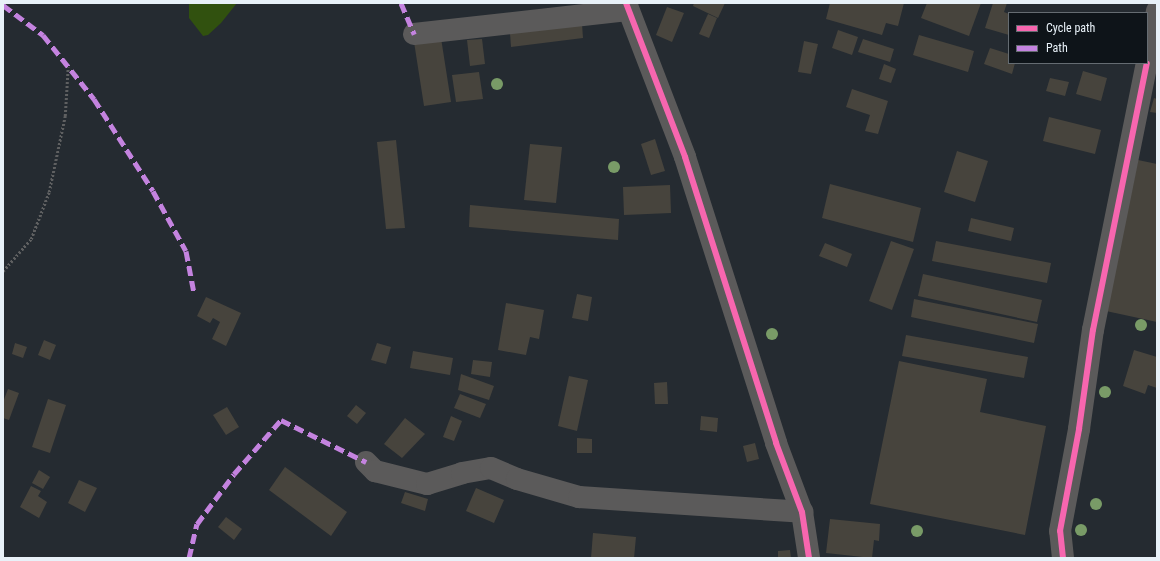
<!DOCTYPE html>
<style>
body{margin:0}
#map{position:relative;width:1160px;height:561px;overflow:hidden;background:#252b31;font-family:"Roboto Condensed",sans-serif}
div>[style]{position:absolute}
.green>*{inset:0;background:#31510f}
.building>*{inset:0;background:#47443d}
.path>*{height:2.5px;margin-top:-1.25px;transform-origin:0;background:repeating-linear-gradient(90deg,#5f6061 0 2px,transparent 0 4px)}
.minor>*{height:22px;margin:-11px;padding:0 11px;transform-origin:11px;border-radius:11px;background:#5b5a5a}
.quiet>*{height:5px;margin-top:-2.5px;transform-origin:0;background:repeating-linear-gradient(90deg,#c483df 0 10px,transparent 0 15px)}
.cycleway>*{height:6px;margin:-3px;padding:0 3px;transform-origin:3px;border-radius:3px;background:#f766af}
.trees>*{width:12px;height:12px;margin:-6px;border-radius:50%;background:#799b67}
span{translate:-50% -50%;white-space:nowrap;text-align:center;line-height:1.15;-webkit-text-stroke:4px #0e1419;paint-order:stroke}
.frame{position:absolute;inset:0;border:4px solid #e8f1f8;pointer-events:none}
.legend{position:absolute;left:1008px;top:12px;width:140px;height:52px;box-sizing:border-box;background:#0e1419;border:1px solid #656c72;margin:0;padding:5px 7px;list-style:none;font-size:12px;color:#e8f1f8}
.legend li{display:flex;align-items:center;gap:8px;height:20px}
.legend b{width:20px;border:1px solid #656c72}
</style>
<div id="map">
<div class="green">
<div style="clip-path:polygon(189px 3px,237px 3px,221px 23px,208px 35px,203px 36px,189px 18px)"></div>
</div>
<div class="building">
<div style="clip-path:polygon(694px 3px,725px 3px,718px 18px,693px 6px)"></div>
<div style="clip-path:polygon(830px 3px,904px 3px,898px 26px,886px 23px,882px 35px,826px 19px)"></div>
<div style="clip-path:polygon(927px 3px,981px 3px,969px 36px,921px 18px)"></div>
<div style="clip-path:polygon(993px 3px,1007px 3px,1004px 12px,1009px 14px,1009px 35px,985px 28px)"></div>
<div style="clip-path:polygon(667px 7px,684px 13px,672px 42px,656px 35px)"></div>
<div style="clip-path:polygon(708px 14px,717px 18px,709px 38px,699px 34px)"></div>
<div style="clip-path:polygon(582px 24px,583px 38px,511px 47px,510px 33px)"></div>
<div style="clip-path:polygon(838px 30px,858px 37px,852px 55px,832px 48px)"></div>
<div style="clip-path:polygon(919px 35px,974px 51px,968px 72px,913px 55px)"></div>
<div style="clip-path:polygon(441px 38px,451px 102px,424px 106px,414px 42px)"></div>
<div style="clip-path:polygon(482px 39px,485px 64px,470px 66px,467px 40px)"></div>
<div style="clip-path:polygon(863px 39px,894px 49px,890px 62px,858px 52px)"></div>
<div style="clip-path:polygon(804px 41px,818px 44px,811px 74px,798px 72px)"></div>
<div style="clip-path:polygon(990px 48px,1009px 54px,1009px 63px,1015px 63px,1012px 74px,984px 64px)"></div>
<div style="clip-path:polygon(884px 64px,896px 69px,891px 83px,879px 79px)"></div>
<div style="clip-path:polygon(1083px 71px,1107px 78px,1101px 101px,1076px 94px)"></div>
<div style="clip-path:polygon(479px 72px,483px 99px,456px 102px,452px 75px)"></div>
<div style="clip-path:polygon(1050px 78px,1069px 82px,1065px 96px,1046px 91px)"></div>
<div style="clip-path:polygon(852px 89px,888px 101px,878px 134px,865px 131px,870px 115px,846px 107px)"></div>
<div style="clip-path:polygon(1154px 98px,1157px 99px,1157px 113px,1150px 112px)"></div>
<div style="clip-path:polygon(1049px 117px,1101px 130px,1095px 154px,1043px 141px)"></div>
<div style="clip-path:polygon(655px 139px,665px 171px,651px 175px,641px 144px)"></div>
<div style="clip-path:polygon(396px 140px,405px 228px,386px 229px,377px 142px)"></div>
<div style="clip-path:polygon(530px 144px,562px 147px,556px 203px,524px 200px)"></div>
<div style="clip-path:polygon(957px 151px,988px 161px,975px 202px,944px 192px)"></div>
<div style="clip-path:polygon(1138px 160px,1157px 164px,1157px 322px,1106px 311px)"></div>
<div style="clip-path:polygon(830px 184px,921px 208px,913px 242px,822px 218px)"></div>
<div style="clip-path:polygon(670px 185px,671px 213px,624px 215px,623px 187px)"></div>
<div style="clip-path:polygon(470px 205px,619px 219px,618px 240px,469px 227px)"></div>
<div style="clip-path:polygon(971px 218px,1014px 228px,1011px 241px,968px 231px)"></div>
<div style="clip-path:polygon(891px 241px,914px 249px,892px 310px,869px 301px)"></div>
<div style="clip-path:polygon(936px 241px,1051px 263px,1047px 283px,932px 261px)"></div>
<div style="clip-path:polygon(825px 243px,852px 254px,847px 267px,819px 256px)"></div>
<div style="clip-path:polygon(923px 274px,1042px 300px,1037px 322px,918px 296px)"></div>
<div style="clip-path:polygon(577px 294px,592px 297px,588px 321px,572px 318px)"></div>
<div style="clip-path:polygon(206px 297px,241px 313px,226px 346px,212px 339px,220px 322px,213px 318px,210px 323px,197px 316px)"></div>
<div style="clip-path:polygon(914px 299px,1038px 324px,1034px 343px,911px 317px)"></div>
<div style="clip-path:polygon(506px 303px,544px 310px,539px 339px,530px 337px,526px 355px,498px 350px)"></div>
<div style="clip-path:polygon(906px 335px,1028px 357px,1024px 378px,902px 356px)"></div>
<div style="clip-path:polygon(44px 340px,56px 345px,50px 360px,38px 355px)"></div>
<div style="clip-path:polygon(15px 343px,27px 347px,23px 358px,12px 354px)"></div>
<div style="clip-path:polygon(377px 343px,391px 347px,386px 364px,371px 360px)"></div>
<div style="clip-path:polygon(1134px 350px,1157px 357px,1157px 388px,1148px 385px,1145px 394px,1123px 386px)"></div>
<div style="clip-path:polygon(413px 351px,453px 358px,450px 375px,410px 368px)"></div>
<div style="clip-path:polygon(473px 360px,492px 362px,490px 377px,471px 374px)"></div>
<div style="clip-path:polygon(899px 361px,987px 379px,980px 412px,1046px 426px,1025px 535px,870px 504px)"></div>
<div style="clip-path:polygon(461px 374px,494px 386px,489px 400px,458px 390px)"></div>
<div style="clip-path:polygon(569px 376px,588px 380px,577px 431px,558px 426px)"></div>
<div style="clip-path:polygon(667px 382px,668px 404px,655px 404px,654px 383px)"></div>
<div style="clip-path:polygon(8px 389px,19px 393px,9px 420px,3px 418px,3px 402px)"></div>
<div style="clip-path:polygon(460px 394px,486px 404px,480px 418px,454px 408px)"></div>
<div style="clip-path:polygon(48px 399px,66px 405px,50px 453px,32px 447px)"></div>
<div style="clip-path:polygon(356px 405px,366px 413px,357px 424px,347px 416px)"></div>
<div style="clip-path:polygon(227px 407px,239px 427px,226px 435px,213px 415px)"></div>
<div style="clip-path:polygon(451px 416px,462px 421px,454px 441px,443px 437px)"></div>
<div style="clip-path:polygon(701px 416px,718px 418px,717px 432px,700px 430px)"></div>
<div style="clip-path:polygon(405px 418px,425px 434px,402px 458px,384px 444px)"></div>
<div style="clip-path:polygon(577px 438px,592px 439px,592px 453px,577px 453px)"></div>
<div style="clip-path:polygon(755px 443px,759px 459px,747px 462px,743px 446px)"></div>
<div style="clip-path:polygon(285px 467px,347px 512px,331px 536px,269px 490px)"></div>
<div style="clip-path:polygon(39px 470px,50px 477px,43px 489px,32px 483px)"></div>
<div style="clip-path:polygon(79px 480px,97px 488px,85px 512px,68px 503px)"></div>
<div style="clip-path:polygon(31px 486px,41px 491px,38px 496px,47px 502px,39px 518px,20px 507px)"></div>
<div style="clip-path:polygon(476px 488px,504px 500px,494px 523px,466px 511px)"></div>
<div style="clip-path:polygon(405px 492px,428px 499px,425px 511px,401px 503px)"></div>
<div style="clip-path:polygon(226px 517px,242px 529px,234px 540px,218px 527px)"></div>
<div style="clip-path:polygon(830px 519px,880px 524px,879px 541px,874px 540px,872px 558px,826px 553px)"></div>
<div style="clip-path:polygon(593px 533px,636px 537px,634px 558px,591px 558px)"></div>
<div style="clip-path:polygon(790px 550px,791px 558px,778px 558px,778px 551px)"></div>
</div>
<div class="path">
<div style="left:3px;top:271px;width:43px;rotate:-48.8deg"></div>
<div style="left:31px;top:239px;width:50px;rotate:-69deg"></div>
<div style="left:49px;top:192px;width:78px;rotate:-78.1deg"></div>
<div style="left:65px;top:116px;width:49px;rotate:-86.5deg"></div>
</div>
<div class="minor">
<div style="left:626px;top:3px;width:165px;rotate:69deg"></div>
<div style="left:685px;top:157px;width:300px;rotate:72.3deg"></div>
<div style="left:776px;top:443px;width:74px;rotate:69.4deg"></div>
<div style="left:802px;top:512px;width:47px;rotate:81.3deg"></div>
<div style="left:414px;top:34px;width:215px;rotate:-6.4deg"></div>
<div style="left:1147px;top:61px;width:51px;rotate:-78.7deg"></div>
<div style="left:366px;top:462px;width:13px;rotate:45deg"></div>
<div style="left:375px;top:471px;width:54px;rotate:14deg"></div>
<div style="left:427px;top:484px;width:37px;rotate:-17deg"></div>
<div style="left:462px;top:473px;width:29px;rotate:-10deg"></div>
<div style="left:491px;top:468px;width:28px;rotate:23deg"></div>
<div style="left:517px;top:479px;width:65px;rotate:16.2deg"></div>
<div style="left:579px;top:497px;width:224px;rotate:3.8deg"></div>
<div style="left:1063px;top:558px;width:27px;rotate:-96deg"></div>
<div style="left:1060px;top:531px;width:104px;rotate:-79.4deg"></div>
<div style="left:1079px;top:429px;width:100px;rotate:-82deg"></div>
<div style="left:1093px;top:330px;width:272px;rotate:-78.6deg"></div>
</div>
<div class="quiet">
<div style="left:401px;top:3px;width:34px;rotate:67deg"></div>
<div style="left:3px;top:5px;width:50px;rotate:36.9deg"></div>
<div style="left:43px;top:35px;width:82px;rotate:51.4deg"></div>
<div style="left:94px;top:99px;width:109px;rotate:57.3deg"></div>
<div style="left:153px;top:191px;width:68px;rotate:61.2deg"></div>
<div style="left:186px;top:251px;width:43px;rotate:79.2deg"></div>
<div style="left:189px;top:558px;width:35px;rotate:-77deg"></div>
<div style="left:197px;top:524px;width:62px;rotate:-53.5deg"></div>
<div style="left:234px;top:474px;width:72px;rotate:-49deg"></div>
<div style="left:281px;top:420px;width:95px;rotate:26.3deg"></div>
</div>
<div class="cycleway">
<div style="left:626px;top:3px;width:165px;rotate:69deg"></div>
<div style="left:685px;top:157px;width:300px;rotate:72.3deg"></div>
<div style="left:776px;top:443px;width:74px;rotate:69.4deg"></div>
<div style="left:802px;top:512px;width:47px;rotate:81.3deg"></div>
<div style="left:1063px;top:558px;width:27px;rotate:-96deg"></div>
<div style="left:1060px;top:531px;width:104px;rotate:-79.4deg"></div>
<div style="left:1079px;top:429px;width:100px;rotate:-82deg"></div>
<div style="left:1093px;top:330px;width:272px;rotate:-78.6deg"></div>
</div>
<div class="trees">
<div style="left:497px;top:84px"></div>
<div style="left:614px;top:167px"></div>
<div style="left:1141px;top:325px"></div>
<div style="left:772px;top:334px"></div>
<div style="left:1105px;top:392px"></div>
<div style="left:1096px;top:504px"></div>
<div style="left:1081px;top:530px"></div>
<div style="left:917px;top:531px"></div>
</div>
<div class="frame"></div>
<ul class="legend">
<li><b style="height:5px;background:#f766af"></b>Cycle path</li>
<li><b style="height:5px;background:#c483df"></b>Path</li>
</ul>
</div>
